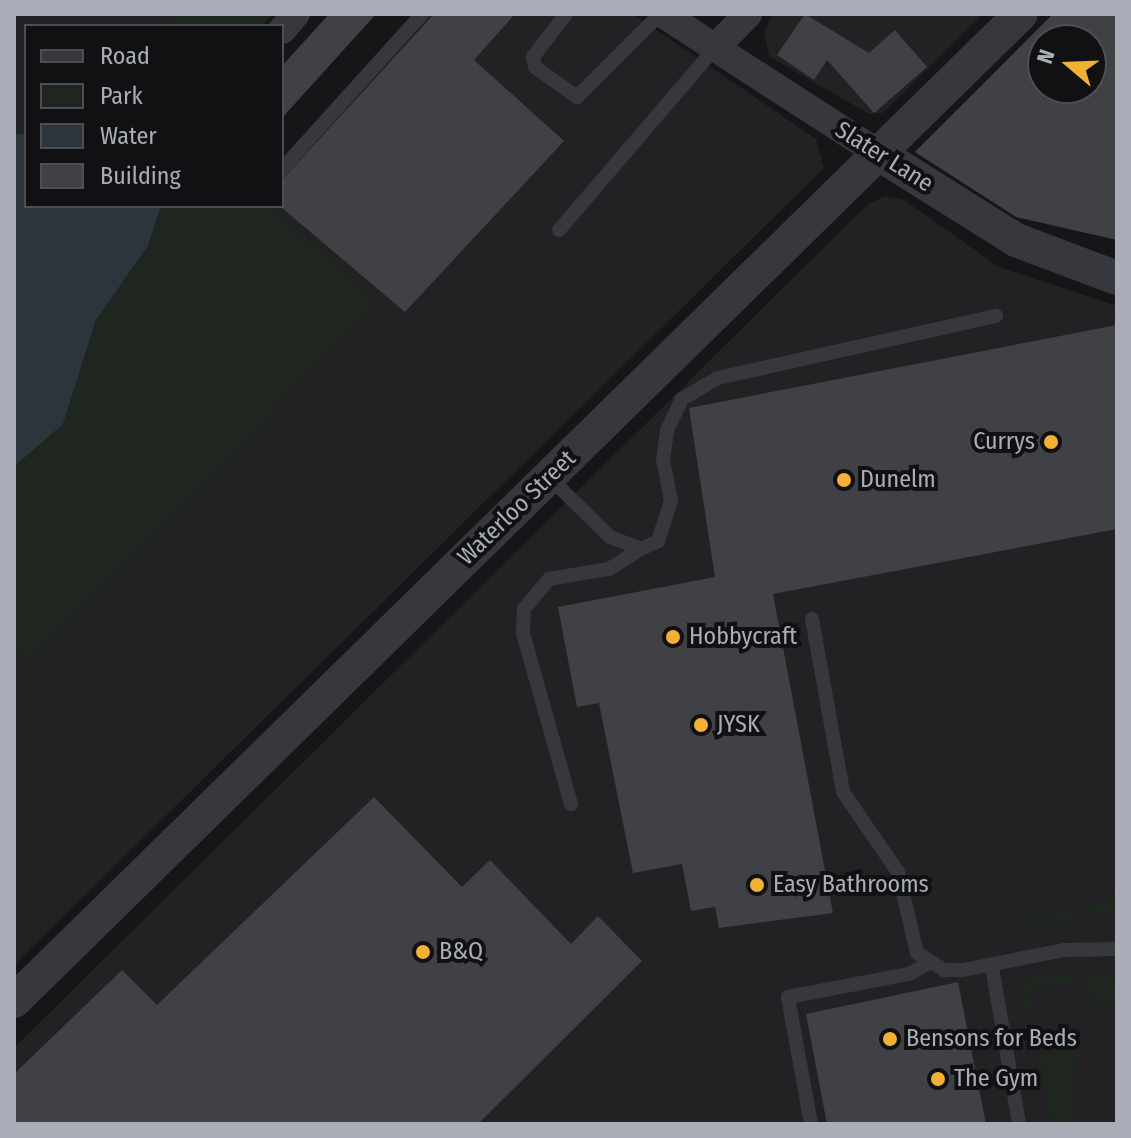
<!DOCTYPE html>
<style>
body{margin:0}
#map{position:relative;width:1131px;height:1138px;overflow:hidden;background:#161618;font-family:"Fira Sans Condensed",sans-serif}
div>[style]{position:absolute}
.built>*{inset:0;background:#222225}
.green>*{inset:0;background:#1e261f}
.water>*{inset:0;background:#2c353c}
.building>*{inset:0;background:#404145}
.service>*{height:14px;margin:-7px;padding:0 7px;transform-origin:7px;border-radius:7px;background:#37383d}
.minor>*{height:28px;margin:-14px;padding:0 14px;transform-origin:14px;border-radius:14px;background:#37383d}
.tertiary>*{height:34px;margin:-17px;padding:0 17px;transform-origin:17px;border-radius:17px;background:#37383d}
.dots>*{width:22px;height:22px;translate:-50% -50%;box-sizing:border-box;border:4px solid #111113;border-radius:50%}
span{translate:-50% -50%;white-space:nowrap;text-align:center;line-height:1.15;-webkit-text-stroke:8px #111113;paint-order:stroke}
.street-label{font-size:24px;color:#a8adb8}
.poi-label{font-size:24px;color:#a8adb8}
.right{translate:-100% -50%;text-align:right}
.left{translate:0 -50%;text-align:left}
.frame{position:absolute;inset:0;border:16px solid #a8adb8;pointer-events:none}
.legend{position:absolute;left:24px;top:24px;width:260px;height:184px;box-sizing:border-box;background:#111113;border:2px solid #4d4f55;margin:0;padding:10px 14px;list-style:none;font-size:24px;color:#a8adb8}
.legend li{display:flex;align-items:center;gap:16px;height:40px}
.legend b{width:40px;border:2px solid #4d4f55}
.north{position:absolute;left:1027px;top:24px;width:80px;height:80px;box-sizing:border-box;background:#111113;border:2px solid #4d4f55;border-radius:50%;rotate:289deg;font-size:22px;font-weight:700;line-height:32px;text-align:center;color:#a8adb8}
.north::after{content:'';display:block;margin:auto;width:28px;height:36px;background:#f2b134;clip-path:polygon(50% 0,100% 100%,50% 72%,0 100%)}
</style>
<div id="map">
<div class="built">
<div style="clip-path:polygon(14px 14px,173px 14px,170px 26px,26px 26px,26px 134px,14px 133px)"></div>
<div style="clip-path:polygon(428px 14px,633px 14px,816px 139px,824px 168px,14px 965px,14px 650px,28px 662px,380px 302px,270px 206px,282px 206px,282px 173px)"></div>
<div style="clip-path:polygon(772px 14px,983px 14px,883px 113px,869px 114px,770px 57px,764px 33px)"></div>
<div style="clip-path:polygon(885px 196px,904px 200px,999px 267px,1117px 306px,1117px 1124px,14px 1124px,14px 1048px,868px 204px)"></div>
</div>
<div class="green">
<div style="clip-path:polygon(173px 14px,273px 14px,263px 26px,170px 26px)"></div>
<div style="clip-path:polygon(161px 206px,270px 206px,380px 302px,28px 663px,14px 650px,14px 467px,63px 424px,96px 320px,148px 246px)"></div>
<div style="clip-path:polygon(1117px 882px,1117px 911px,1004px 930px,1001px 925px,1111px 902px)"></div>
<div style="clip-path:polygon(1088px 972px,1117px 978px,1117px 1000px,1090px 1000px,1087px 980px,1030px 990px,1032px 1007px,1020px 1011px,1019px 992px,1028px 977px)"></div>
<div style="clip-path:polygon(1078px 1046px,1074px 1124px,1051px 1124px,1039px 1054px)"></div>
</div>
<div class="water">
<div style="clip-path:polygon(14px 133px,26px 134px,26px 206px,161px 206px,148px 246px,96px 320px,63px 424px,14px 467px)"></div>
</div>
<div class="building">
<div style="clip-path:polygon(329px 14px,376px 14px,282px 118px,282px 66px)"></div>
<div style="clip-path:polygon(434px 14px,515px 14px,474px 60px,564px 141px,405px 312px,282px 208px,282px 180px)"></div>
<div style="clip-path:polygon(805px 14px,869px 53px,895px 30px,927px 67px,874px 113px,827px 60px,814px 80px,777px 55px)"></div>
<div style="clip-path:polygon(evenodd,1053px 14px,1117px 14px,1117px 240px,1016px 217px,915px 152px,1053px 14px,1043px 40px,1091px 40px,1091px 88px,1043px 88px,1043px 40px)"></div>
<div style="clip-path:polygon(1117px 325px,1117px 529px,773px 594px,833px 913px,719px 928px,715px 907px,691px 911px,682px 864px,633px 873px,599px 703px,577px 707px,558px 607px,715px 577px,689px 408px)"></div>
<div style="clip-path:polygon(374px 797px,462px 887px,490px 860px,571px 944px,598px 916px,642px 961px,478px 1124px,14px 1124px,14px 1074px,122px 970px,157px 1005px)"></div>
<div style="clip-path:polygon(958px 982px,986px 1124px,827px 1124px,806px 1014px)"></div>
</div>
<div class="service">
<div style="left:566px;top:14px;width:54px;rotate:127.5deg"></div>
<div style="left:533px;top:57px;width:10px;rotate:79deg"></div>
<div style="left:535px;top:67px;width:52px;rotate:35.5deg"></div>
<div style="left:577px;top:97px;width:117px;rotate:-45deg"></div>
<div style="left:282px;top:169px;width:209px;rotate:-47.9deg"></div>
<div style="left:559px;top:230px;width:238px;rotate:-49.4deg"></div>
<div style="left:549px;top:477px;width:86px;rotate:44.5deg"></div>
<div style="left:610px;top:537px;width:33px;rotate:21deg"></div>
<div style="left:641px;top:549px;width:19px;rotate:-25deg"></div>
<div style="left:658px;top:541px;width:42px;rotate:-72deg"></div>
<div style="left:671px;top:501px;width:42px;rotate:-101deg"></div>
<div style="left:663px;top:460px;width:30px;rotate:-82deg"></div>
<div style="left:667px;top:430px;width:34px;rotate:-64deg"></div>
<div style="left:682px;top:399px;width:42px;rotate:-30.3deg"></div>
<div style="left:718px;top:378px;width:285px;rotate:-12.6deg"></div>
<div style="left:812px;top:619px;width:176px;rotate:79.8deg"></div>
<div style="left:843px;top:792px;width:97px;rotate:55.5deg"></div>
<div style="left:898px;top:872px;width:83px;rotate:76.8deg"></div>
<div style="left:917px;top:953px;width:32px;rotate:32deg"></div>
<div style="left:944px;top:970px;width:19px"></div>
<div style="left:963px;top:970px;width:103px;rotate:-11.2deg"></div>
<div style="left:1064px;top:950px;width:53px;rotate:-1.1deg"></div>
<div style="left:571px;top:804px;width:178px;rotate:-105.7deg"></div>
<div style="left:523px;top:633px;width:24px;rotate:-88deg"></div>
<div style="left:524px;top:609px;width:39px;rotate:-50deg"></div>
<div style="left:549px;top:579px;width:61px;rotate:-9.5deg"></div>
<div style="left:609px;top:569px;width:38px;rotate:-32deg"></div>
<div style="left:992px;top:967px;width:159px;rotate:80.2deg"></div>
<div style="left:811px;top:1124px;width:129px;rotate:-100.3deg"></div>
<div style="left:788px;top:997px;width:123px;rotate:-10.8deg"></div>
<div style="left:909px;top:974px;width:23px;rotate:-29deg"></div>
</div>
<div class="minor">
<div style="left:663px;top:14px;width:257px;rotate:32.9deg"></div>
<div style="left:282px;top:30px;width:21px;rotate:-49deg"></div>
<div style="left:714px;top:49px;width:49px;rotate:-45.8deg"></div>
</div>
<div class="tertiary">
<div style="left:879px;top:154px;width:162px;rotate:32.1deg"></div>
<div style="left:1016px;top:240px;width:108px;rotate:20.6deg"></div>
<div style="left:14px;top:1001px;width:1410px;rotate:-44.43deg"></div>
</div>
<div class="dots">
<div style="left:1051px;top:442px;background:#f2b134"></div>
<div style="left:844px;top:480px;background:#f2b134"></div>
<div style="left:673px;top:637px;background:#f2b134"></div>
<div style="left:701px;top:725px;background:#f2b134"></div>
<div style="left:757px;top:885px;background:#f2b134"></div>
<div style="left:423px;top:952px;background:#f2b134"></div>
<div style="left:890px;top:1039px;background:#f2b134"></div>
<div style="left:938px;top:1079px;background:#f2b134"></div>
</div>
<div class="street-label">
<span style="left:884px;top:157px;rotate:32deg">Slater Lane</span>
<span style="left:517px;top:508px;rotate:-44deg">Waterloo Street</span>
</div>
<div class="poi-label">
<span class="right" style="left:1035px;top:442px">Currys</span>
<span class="left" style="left:860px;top:480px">Dunelm</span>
<span class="left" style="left:689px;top:637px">Hobbycraft</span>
<span class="left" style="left:717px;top:725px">JYSK</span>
<span class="left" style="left:773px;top:885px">Easy Bathrooms</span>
<span class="left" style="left:439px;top:952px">B&amp;Q</span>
<span class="left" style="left:906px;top:1039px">Bensons for Beds</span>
<span class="left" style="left:954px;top:1079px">The Gym</span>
</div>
<div class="frame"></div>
<ul class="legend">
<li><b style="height:10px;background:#37383d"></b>Road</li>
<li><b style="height:22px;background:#1e261f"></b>Park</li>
<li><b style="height:22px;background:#2c353c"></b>Water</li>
<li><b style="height:22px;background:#404145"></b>Building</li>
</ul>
<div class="north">N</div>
</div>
